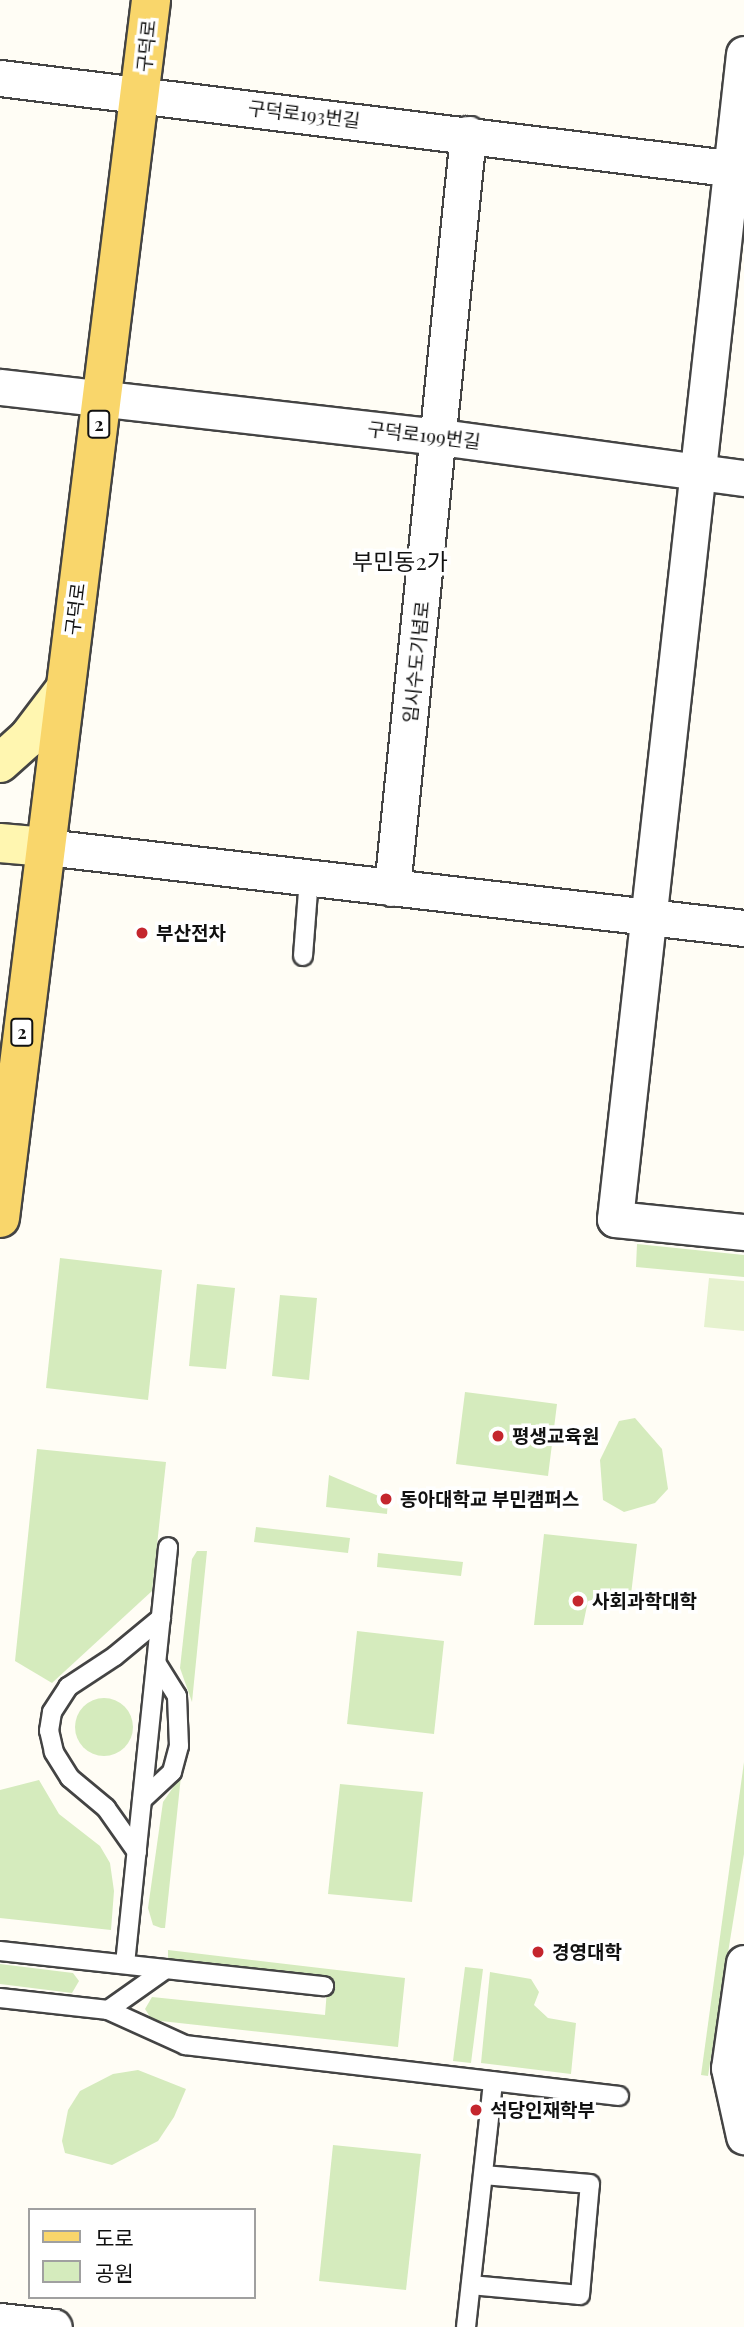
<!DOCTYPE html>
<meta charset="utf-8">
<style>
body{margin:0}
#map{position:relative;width:744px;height:2327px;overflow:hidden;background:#fffdf5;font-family:"Playfair Display","Noto Sans KR",serif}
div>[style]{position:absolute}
.green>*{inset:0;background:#d5ebbd}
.round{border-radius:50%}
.pitch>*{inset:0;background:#e6f2cf}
.roads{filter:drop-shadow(2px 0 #444) drop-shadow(-2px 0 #444) drop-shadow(0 2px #444) drop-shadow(0 -2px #444)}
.service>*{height:18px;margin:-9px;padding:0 9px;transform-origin:9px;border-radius:9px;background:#fff}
.minor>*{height:35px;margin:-17.5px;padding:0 17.5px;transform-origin:17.5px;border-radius:17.5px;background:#fff}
.secondary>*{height:38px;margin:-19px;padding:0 19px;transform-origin:19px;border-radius:19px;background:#fff6b0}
.primary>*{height:38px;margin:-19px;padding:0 19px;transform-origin:19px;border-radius:19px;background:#f9d66b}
.dots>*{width:19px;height:19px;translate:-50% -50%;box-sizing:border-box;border:4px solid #fff;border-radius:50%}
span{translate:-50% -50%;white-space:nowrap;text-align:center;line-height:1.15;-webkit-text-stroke:7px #fff;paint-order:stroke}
.shield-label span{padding:2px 5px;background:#fff;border:2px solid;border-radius:5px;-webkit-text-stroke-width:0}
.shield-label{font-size:18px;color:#111;font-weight:700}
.street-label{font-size:19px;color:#111}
.poi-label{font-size:19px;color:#111;font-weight:700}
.left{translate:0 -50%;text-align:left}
.quarter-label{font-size:23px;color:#111}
.legend{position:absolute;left:28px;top:2208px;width:228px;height:91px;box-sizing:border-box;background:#fff;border:2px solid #a0a0a0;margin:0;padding:9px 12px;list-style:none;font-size:21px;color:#111}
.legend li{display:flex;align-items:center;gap:14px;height:35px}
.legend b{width:35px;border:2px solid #a0a0a0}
</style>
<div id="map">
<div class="green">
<div style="clip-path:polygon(637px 1244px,744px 1255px,744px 1277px,636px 1267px)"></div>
<div style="clip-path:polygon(60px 1258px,162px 1270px,148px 1400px,46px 1388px)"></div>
<div style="clip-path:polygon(197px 1284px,235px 1288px,226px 1369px,189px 1366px)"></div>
<div style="clip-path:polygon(280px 1295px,317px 1298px,309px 1380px,272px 1376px)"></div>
<div style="clip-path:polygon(465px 1392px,557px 1404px,548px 1476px,456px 1464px)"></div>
<div style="clip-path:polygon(635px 1418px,662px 1449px,668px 1489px,655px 1503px,624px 1512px,603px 1500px,600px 1460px,619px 1421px)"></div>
<div style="clip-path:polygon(37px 1449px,166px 1462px,152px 1591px,52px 1683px,15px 1661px)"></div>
<div style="clip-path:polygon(329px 1475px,388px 1500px,387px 1514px,326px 1507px)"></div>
<div style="clip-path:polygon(256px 1527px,350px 1538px,348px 1553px,254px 1542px)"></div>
<div style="clip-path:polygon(544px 1534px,637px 1544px,630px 1603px,599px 1598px,588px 1601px,583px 1625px,534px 1625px)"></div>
<div style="clip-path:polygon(197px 1551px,207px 1551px,192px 1702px,180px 1668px,192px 1559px)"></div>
<div style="clip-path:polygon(378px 1553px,463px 1562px,461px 1576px,377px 1567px)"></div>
<div style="clip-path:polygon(357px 1631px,444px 1641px,434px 1734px,347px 1724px)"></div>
<div class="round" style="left:75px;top:1698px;width:58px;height:58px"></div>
<div style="clip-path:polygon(744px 1762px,744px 1854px,708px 2076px,701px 2075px)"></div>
<div style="clip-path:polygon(181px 1776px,165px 1928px,161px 1928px,153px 1925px,148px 1908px,163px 1802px)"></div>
<div style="clip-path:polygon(39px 1780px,59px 1814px,100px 1846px,110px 1863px,114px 1891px,111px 1930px,0 1918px,0 1790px)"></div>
<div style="clip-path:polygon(340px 1784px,423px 1792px,412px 1902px,328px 1894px)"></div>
<div style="clip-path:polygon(168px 1950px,405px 1978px,398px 2047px,152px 2020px,145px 2009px,152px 1997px,325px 2015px,328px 1977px,168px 1959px)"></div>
<div style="clip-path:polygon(0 1964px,73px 1973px,79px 1981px,72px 1993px,0 1984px)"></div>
<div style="clip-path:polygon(465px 1967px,483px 1969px,471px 2063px,453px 2061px)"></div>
<div style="clip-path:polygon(490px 1972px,531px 1979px,539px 1992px,534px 2005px,548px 2018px,576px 2023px,571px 2074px,481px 2063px)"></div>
<div style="clip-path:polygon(138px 2070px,186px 2089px,174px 2117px,158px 2141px,112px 2165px,65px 2153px,62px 2141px,68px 2110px,80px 2091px,113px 2074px)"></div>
<div style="clip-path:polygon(333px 2145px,421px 2154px,406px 2290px,319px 2281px)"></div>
</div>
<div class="pitch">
<div style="clip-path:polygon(709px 1278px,744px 1281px,744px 1331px,704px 1327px)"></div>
</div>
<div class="roads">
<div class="service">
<div style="left:303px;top:956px;width:78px;rotate:-85.6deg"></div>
<div style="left:142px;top:1800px;width:41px;rotate:-43deg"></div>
<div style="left:172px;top:1772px;width:27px;rotate:-75deg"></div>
<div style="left:179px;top:1746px;width:50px;rotate:-92.3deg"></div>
<div style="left:177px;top:1696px;width:39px;rotate:-122deg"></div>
<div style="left:137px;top:1852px;width:54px;rotate:-125.2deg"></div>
<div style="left:106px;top:1808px;width:47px;rotate:-140.2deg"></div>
<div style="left:70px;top:1778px;width:31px;rotate:-122deg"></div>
<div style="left:54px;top:1752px;width:22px;rotate:-103deg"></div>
<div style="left:49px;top:1731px;width:19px;rotate:-81deg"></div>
<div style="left:52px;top:1712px;width:30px;rotate:-57deg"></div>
<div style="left:68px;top:1687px;width:56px;rotate:-33.4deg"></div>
<div style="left:115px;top:1656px;width:60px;rotate:-39.6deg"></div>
<div style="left:0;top:1951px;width:326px;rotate:6.2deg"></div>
<div style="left:125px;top:1964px;width:419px;rotate:-84.1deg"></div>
<div style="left:0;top:1998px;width:109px;rotate:6.3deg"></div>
<div style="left:108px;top:2010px;width:85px;rotate:24.4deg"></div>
<div style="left:185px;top:2045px;width:437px;rotate:6.7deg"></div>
<div style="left:108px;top:2010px;width:71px;rotate:-35.3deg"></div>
<div style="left:471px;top:2285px;width:109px;rotate:5.2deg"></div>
<div style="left:580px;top:2295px;width:111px;rotate:-84.9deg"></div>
<div style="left:590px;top:2184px;width:107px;rotate:-175.2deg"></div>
<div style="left:466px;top:2327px;width:247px;rotate:-83.7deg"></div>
</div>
<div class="minor">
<div style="left:744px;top:54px;width:1172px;rotate:96.32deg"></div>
<div style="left:615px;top:1219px;width:130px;rotate:5.8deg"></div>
<div style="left:0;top:78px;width:750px;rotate:7.05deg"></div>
<div style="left:0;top:387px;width:443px;rotate:6.5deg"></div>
<div style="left:440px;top:437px;width:307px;rotate:7.7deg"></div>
<div style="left:46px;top:847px;width:703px;rotate:6.62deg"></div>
<div style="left:392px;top:888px;width:758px;rotate:-84.24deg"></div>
<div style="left:744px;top:1963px;width:106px;rotate:98.1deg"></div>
<div style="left:729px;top:2068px;width:70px;rotate:77.6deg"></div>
<div style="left:0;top:2321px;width:54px;rotate:6.3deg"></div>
</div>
<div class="secondary">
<div style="left:0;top:763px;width:38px;rotate:-42deg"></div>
<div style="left:28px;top:738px;width:61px;rotate:-52.9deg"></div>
<div style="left:0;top:843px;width:46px;rotate:5deg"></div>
</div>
<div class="primary">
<div style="left:0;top:1218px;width:1227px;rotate:-82.93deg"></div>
</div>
</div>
<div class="dots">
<div style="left:142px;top:933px;background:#c4262e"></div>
<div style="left:498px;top:1436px;background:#c4262e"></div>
<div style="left:386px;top:1499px;background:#c4262e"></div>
<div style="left:578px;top:1601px;background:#c4262e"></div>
<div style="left:538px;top:1952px;background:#c4262e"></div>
<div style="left:476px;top:2110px;background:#c4262e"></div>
</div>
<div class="shield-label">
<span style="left:99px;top:424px">2</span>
<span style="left:22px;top:1032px">2</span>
</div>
<div class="street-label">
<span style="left:146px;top:46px;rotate:-84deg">구덕로</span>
<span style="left:304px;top:114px;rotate:7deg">구덕로193번길</span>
<span style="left:424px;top:435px;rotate:7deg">구덕로199번길</span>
<span style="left:75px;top:609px;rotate:-83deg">구덕로</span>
<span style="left:416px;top:662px;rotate:-84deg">임시수도기념로</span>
</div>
<div class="poi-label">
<span class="left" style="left:156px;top:933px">부산전차</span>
<span class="left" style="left:512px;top:1436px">평생교육원</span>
<span class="left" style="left:400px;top:1499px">동아대학교 부민캠퍼스</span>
<span class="left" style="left:592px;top:1601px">사회과학대학</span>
<span class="left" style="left:552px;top:1952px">경영대학</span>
<span class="left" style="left:490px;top:2110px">석당인재학부</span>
</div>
<div class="quarter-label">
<span style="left:400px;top:561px">부민동2가</span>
</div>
<ul class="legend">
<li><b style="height:9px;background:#f9d66b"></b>도로</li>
<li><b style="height:19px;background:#d5ebbd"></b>공원</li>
</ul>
</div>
